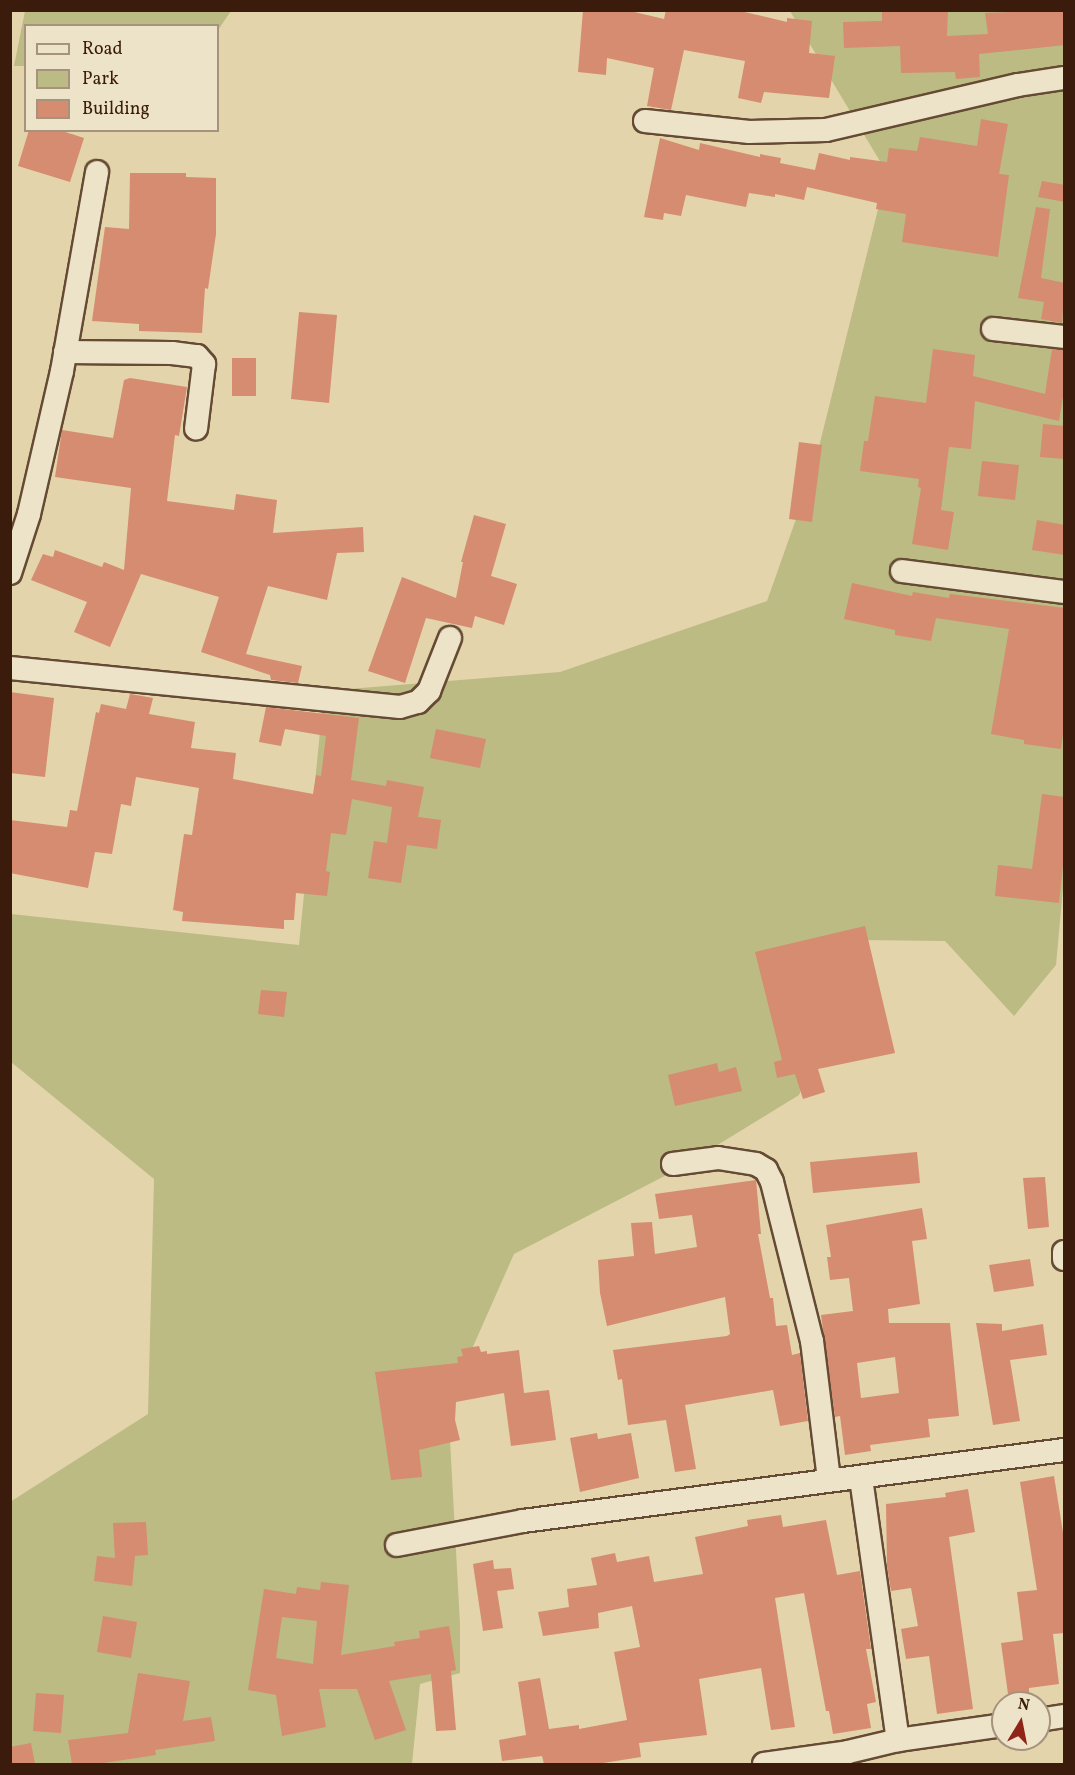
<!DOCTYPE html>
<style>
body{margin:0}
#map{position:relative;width:1075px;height:1775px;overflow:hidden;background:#e3d4ab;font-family:Vollkorn,serif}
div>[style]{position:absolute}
.green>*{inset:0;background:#bcbb83}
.building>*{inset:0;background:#d58c71}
.roads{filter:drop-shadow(2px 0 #654a34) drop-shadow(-2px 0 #654a34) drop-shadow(0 2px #654a34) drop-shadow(0 -2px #654a34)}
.street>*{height:22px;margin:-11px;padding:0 11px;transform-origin:11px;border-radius:11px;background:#ede3c8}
span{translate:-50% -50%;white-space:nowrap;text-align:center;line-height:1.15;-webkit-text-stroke:4.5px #ede3c8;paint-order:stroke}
.frame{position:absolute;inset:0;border:12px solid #3b1c0c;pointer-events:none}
.legend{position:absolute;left:24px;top:24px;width:195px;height:108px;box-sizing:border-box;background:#ede3c8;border:2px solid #a6937d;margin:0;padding:8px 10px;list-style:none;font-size:18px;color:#3b1c0c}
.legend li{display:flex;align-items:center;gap:12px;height:30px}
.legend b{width:30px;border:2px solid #a6937d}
.north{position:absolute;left:991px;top:1691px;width:60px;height:60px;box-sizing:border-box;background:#ede3c8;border:2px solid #a6937d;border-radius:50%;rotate:10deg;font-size:16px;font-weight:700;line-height:24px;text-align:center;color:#3b1c0c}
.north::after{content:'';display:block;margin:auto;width:21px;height:27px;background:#8f2418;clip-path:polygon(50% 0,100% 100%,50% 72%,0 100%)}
</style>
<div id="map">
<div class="green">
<div style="clip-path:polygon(25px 11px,25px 10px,231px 11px,218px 30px,218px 26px,26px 26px,25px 66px,14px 66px)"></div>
<div style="clip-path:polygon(790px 11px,1064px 11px,1064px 877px,1056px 965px,1014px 1016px,945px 941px,860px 940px,799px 1095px,680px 1168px,514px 1254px,448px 1403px,460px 1624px,460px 1673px,420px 1684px,412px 1764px,11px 1764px,10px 1502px,148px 1414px,154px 1179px,11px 1062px,11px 914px,299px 945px,324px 691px,560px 672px,767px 601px,813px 471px,887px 173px)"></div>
</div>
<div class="building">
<div style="clip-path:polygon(583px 10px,626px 10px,664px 19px,666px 10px,736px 10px,787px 22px,787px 18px,812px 21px,809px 53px,835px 56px,829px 98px,764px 92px,761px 103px,738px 98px,745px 61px,684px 50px,671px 110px,647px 106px,654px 68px,607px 58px,606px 75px,578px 72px)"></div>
<div style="clip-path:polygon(882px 10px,948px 10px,947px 36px,988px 34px,985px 13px,1065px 10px,1065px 45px,979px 54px,980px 77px,956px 79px,955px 72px,901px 73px,900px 46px,844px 48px,843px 22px,882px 21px)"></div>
<div style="clip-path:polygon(981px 119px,1008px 124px,999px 174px,1009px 175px,998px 257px,902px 242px,906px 214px,876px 209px,877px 203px,807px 187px,804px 200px,775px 194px,775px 197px,749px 193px,746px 207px,686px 195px,681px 216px,664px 213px,663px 220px,644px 217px,660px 138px,699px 150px,700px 143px,760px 157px,760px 154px,781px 158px,780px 163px,815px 170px,819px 153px,850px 160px,850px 157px,887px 162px,889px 148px,917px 151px,920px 137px,977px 146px)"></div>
<div style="clip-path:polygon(29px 130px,59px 130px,84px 138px,70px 182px,18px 166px)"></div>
<div style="clip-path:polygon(130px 173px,186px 173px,186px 177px,216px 178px,216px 234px,208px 289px,205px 288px,202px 333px,139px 331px,139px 324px,92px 321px,105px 227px,129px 229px)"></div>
<div style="clip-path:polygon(1042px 181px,1065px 185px,1065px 202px,1038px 197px)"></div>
<div style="clip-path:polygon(1036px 207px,1050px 209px,1041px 278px,1065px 283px,1062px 323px,1041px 319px,1044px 302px,1018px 298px)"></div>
<div style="clip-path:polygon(299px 312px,337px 315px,329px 403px,291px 399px)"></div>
<div style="clip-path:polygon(933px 349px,975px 355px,973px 376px,1045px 394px,1052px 349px,1065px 350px,1065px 384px,1059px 421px,975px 401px,971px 449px,949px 447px,941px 510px,954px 512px,948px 550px,912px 544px,921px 488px,918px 487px,919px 479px,860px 471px,864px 441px,868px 441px,875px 396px,926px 403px)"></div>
<div style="clip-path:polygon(232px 358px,256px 358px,256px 396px,232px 396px)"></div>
<div style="clip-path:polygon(130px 378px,187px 387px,179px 436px,175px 435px,167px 501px,234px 510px,236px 494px,277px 500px,273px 533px,363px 527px,364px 552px,337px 553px,327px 600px,268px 586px,246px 654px,302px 666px,298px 683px,271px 680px,270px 675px,201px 652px,219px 597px,141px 574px,110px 647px,74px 632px,87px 602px,31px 580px,43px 554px,53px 557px,55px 550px,102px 567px,104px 562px,124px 570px,131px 488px,55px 477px,62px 430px,113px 438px,124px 380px)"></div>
<div style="clip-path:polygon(1043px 424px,1065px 426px,1065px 459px,1040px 457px)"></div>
<div style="clip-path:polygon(799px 442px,822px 445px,812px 522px,789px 519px)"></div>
<div style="clip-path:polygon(982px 461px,1019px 465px,1015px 500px,978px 496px)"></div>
<div style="clip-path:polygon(474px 515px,506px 524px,491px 576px,517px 584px,504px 625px,475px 616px,472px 628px,426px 618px,405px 683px,368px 671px,402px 577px,456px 598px,463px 562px,461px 562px)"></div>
<div style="clip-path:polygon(1037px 520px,1065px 525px,1065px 555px,1032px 550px)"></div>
<div style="clip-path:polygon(852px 583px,912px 596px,913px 592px,949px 598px,950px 594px,1065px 608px,1065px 719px,1061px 749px,1024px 744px,1024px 740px,991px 734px,1009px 629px,936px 618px,931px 641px,895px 635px,895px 630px,844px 619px)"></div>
<div style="clip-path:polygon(10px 692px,54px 698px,45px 777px,10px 773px)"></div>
<div style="clip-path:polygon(130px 694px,153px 698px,149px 714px,195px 722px,191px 748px,236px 753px,233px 779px,313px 794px,316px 775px,321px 776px,326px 736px,285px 729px,281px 746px,259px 742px,266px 707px,359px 718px,351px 780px,386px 786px,387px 780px,424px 787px,418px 817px,441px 820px,437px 849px,407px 845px,401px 883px,368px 878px,374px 841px,387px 843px,392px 807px,352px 799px,346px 835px,331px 833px,326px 871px,330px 872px,327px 896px,296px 893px,294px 920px,284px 920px,284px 929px,182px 921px,183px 912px,173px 910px,184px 834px,192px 835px,199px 788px,136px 777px,131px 806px,121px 804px,112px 854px,95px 852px,88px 888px,10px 873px,10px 820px,67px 827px,70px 810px,77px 811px,96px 712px,99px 713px,101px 704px,126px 709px)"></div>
<div style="clip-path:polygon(436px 729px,486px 739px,480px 768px,430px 758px)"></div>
<div style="clip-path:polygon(1042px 794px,1065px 797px,1065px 845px,1059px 903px,995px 896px,998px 865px,1032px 869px)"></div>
<div style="clip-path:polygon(865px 926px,895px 1053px,818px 1069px,825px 1092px,803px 1099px,795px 1074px,777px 1078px,774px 1062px,782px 1060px,755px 952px)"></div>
<div style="clip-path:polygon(261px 990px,287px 992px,284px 1017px,258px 1014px)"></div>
<div style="clip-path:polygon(717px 1063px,719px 1072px,736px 1067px,742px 1091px,675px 1106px,668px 1075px)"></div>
<div style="clip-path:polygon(917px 1152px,920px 1183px,813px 1193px,810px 1162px)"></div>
<div style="clip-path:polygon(1045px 1177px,1049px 1227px,1028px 1229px,1023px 1178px)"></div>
<div style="clip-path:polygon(756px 1180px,761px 1234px,758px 1234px,770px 1298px,773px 1298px,776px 1326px,787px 1325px,792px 1355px,800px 1353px,808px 1421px,780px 1426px,773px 1390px,685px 1405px,696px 1469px,675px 1472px,666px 1420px,628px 1425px,622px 1379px,618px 1380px,613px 1350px,727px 1336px,730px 1334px,725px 1297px,607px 1326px,600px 1293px,598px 1260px,634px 1256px,631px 1223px,652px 1222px,655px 1254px,697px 1247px,692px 1215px,659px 1219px,655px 1194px)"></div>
<div style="clip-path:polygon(evenodd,922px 1208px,927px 1239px,912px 1241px,920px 1304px,888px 1309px,889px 1323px,950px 1323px,959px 1416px,928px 1419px,930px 1437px,870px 1445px,871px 1451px,845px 1455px,840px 1416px,835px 1417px,821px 1315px,853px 1311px,849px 1278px,830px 1280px,827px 1257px,831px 1257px,826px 1225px,922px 1208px,895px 1357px,899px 1393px,861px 1398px,857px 1363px,895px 1357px)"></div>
<div style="clip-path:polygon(1030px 1259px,1034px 1286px,994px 1292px,989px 1265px)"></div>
<div style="clip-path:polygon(976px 1323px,1002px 1324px,1002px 1331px,1043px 1324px,1047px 1355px,1010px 1360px,1020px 1421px,993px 1425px)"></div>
<div style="clip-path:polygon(479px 1346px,481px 1352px,487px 1351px,487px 1354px,519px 1350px,524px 1393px,549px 1390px,556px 1440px,511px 1446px,504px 1393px,456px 1402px,455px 1420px,460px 1440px,419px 1450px,422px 1477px,391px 1480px,375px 1372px,458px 1363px,457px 1357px,463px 1356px,461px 1349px)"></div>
<div style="clip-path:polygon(597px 1433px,598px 1439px,631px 1433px,639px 1478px,580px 1492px,570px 1438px)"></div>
<div style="clip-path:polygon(1054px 1476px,1065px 1545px,1065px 1633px,1053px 1634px,1059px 1684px,1029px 1688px,1029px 1692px,1008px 1694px,1001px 1643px,1023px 1640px,1017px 1592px,1037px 1590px,1020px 1482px)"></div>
<div style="clip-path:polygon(968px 1489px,975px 1532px,949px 1537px,973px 1709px,937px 1714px,929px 1656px,906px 1659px,901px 1629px,918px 1626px,911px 1588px,891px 1591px,887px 1566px,886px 1504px,946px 1497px,945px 1493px)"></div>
<div style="clip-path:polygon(781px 1515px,783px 1527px,826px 1520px,837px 1575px,860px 1571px,871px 1649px,866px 1649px,876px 1702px,867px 1704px,871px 1728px,833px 1734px,829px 1711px,826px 1711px,804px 1593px,775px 1598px,795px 1727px,771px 1730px,761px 1668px,699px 1679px,707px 1735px,639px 1743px,641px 1757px,597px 1764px,544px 1764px,542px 1756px,502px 1761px,499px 1740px,526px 1735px,518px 1682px,540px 1678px,549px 1729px,579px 1725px,579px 1729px,627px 1720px,614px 1652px,640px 1647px,632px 1606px,598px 1613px,599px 1628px,543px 1636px,538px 1612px,569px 1607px,567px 1589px,597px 1585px,591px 1558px,615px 1553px,617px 1562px,649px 1556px,654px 1582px,703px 1574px,695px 1537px,748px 1526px,747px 1520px)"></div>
<div style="clip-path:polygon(146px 1522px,148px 1555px,135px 1556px,132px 1586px,94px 1581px,97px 1556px,115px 1558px,113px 1523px)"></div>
<div style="clip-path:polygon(493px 1560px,494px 1569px,511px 1568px,514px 1589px,497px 1591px,503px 1628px,483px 1631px,473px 1564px)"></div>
<div style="clip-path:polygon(evenodd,321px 1582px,349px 1585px,341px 1655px,395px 1646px,394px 1642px,420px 1638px,419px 1631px,449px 1626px,456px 1670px,451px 1671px,456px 1730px,436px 1731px,431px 1674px,389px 1681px,406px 1730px,375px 1740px,357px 1689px,319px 1689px,326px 1727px,282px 1736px,276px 1695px,248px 1690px,264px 1589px,296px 1594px,297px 1587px,320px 1590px,321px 1582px,282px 1617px,317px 1621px,313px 1664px,276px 1658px,282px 1617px)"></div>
<div style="clip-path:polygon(103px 1616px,137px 1622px,131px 1658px,97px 1652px)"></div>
<div style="clip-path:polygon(138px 1673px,190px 1681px,183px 1721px,211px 1717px,215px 1741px,155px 1750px,156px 1755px,97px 1764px,72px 1764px,68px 1740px,128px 1733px)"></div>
<div style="clip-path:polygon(36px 1693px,64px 1695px,61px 1733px,33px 1731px)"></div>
<div style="clip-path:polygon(31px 1743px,35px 1764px,10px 1764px,10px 1747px)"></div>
</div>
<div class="roads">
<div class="street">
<div style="left:645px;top:121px;width:105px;rotate:6deg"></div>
<div style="left:749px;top:132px;width:77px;rotate:-1.5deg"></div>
<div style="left:826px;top:130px;width:197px;rotate:-13.2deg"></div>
<div style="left:1018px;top:85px;width:47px;rotate:-8.7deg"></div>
<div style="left:993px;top:329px;width:71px;rotate:6.4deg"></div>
<div style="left:65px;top:352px;width:107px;rotate:0.5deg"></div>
<div style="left:172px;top:353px;width:25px;rotate:7deg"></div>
<div style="left:197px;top:356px;width:11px;rotate:49deg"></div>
<div style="left:204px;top:364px;width:65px;rotate:97deg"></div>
<div style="left:902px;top:571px;width:163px;rotate:7.4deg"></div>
<div style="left:10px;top:573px;width:62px;rotate:-72.1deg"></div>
<div style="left:29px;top:514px;width:147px;rotate:-77deg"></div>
<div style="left:62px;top:371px;width:202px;rotate:-80deg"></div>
<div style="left:10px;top:668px;width:392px;rotate:5.7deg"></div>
<div style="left:400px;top:707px;width:19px;rotate:-16deg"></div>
<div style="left:418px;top:702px;width:16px;rotate:-45deg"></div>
<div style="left:429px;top:691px;width:57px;rotate:-68.4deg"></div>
<div style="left:673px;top:1164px;width:45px;rotate:-7.6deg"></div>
<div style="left:718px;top:1158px;width:38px;rotate:9deg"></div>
<div style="left:756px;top:1164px;width:12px;rotate:31deg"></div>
<div style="left:766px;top:1170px;width:13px;rotate:63deg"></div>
<div style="left:772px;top:1182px;width:164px;rotate:75.9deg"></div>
<div style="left:812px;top:1341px;width:140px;rotate:83deg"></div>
<div style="left:1064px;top:1252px;width:7px;rotate:90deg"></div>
<div style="left:861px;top:1478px;width:265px;rotate:82deg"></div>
<div style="left:397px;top:1545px;width:128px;rotate:-10.8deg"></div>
<div style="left:523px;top:1521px;width:546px;rotate:-7.48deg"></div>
<div style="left:1039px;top:1720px;width:25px;rotate:-9deg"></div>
<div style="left:764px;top:1764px;width:85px;rotate:-8.1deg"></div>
<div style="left:848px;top:1752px;width:51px;rotate:-13.5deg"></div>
<div style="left:898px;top:1740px;width:106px;rotate:-8.1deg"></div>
</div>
</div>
<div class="frame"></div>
<ul class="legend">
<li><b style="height:8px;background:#ede3c8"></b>Road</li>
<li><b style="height:16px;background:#bcbb83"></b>Park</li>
<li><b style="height:16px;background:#d58c71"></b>Building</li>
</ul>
<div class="north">N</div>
</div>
